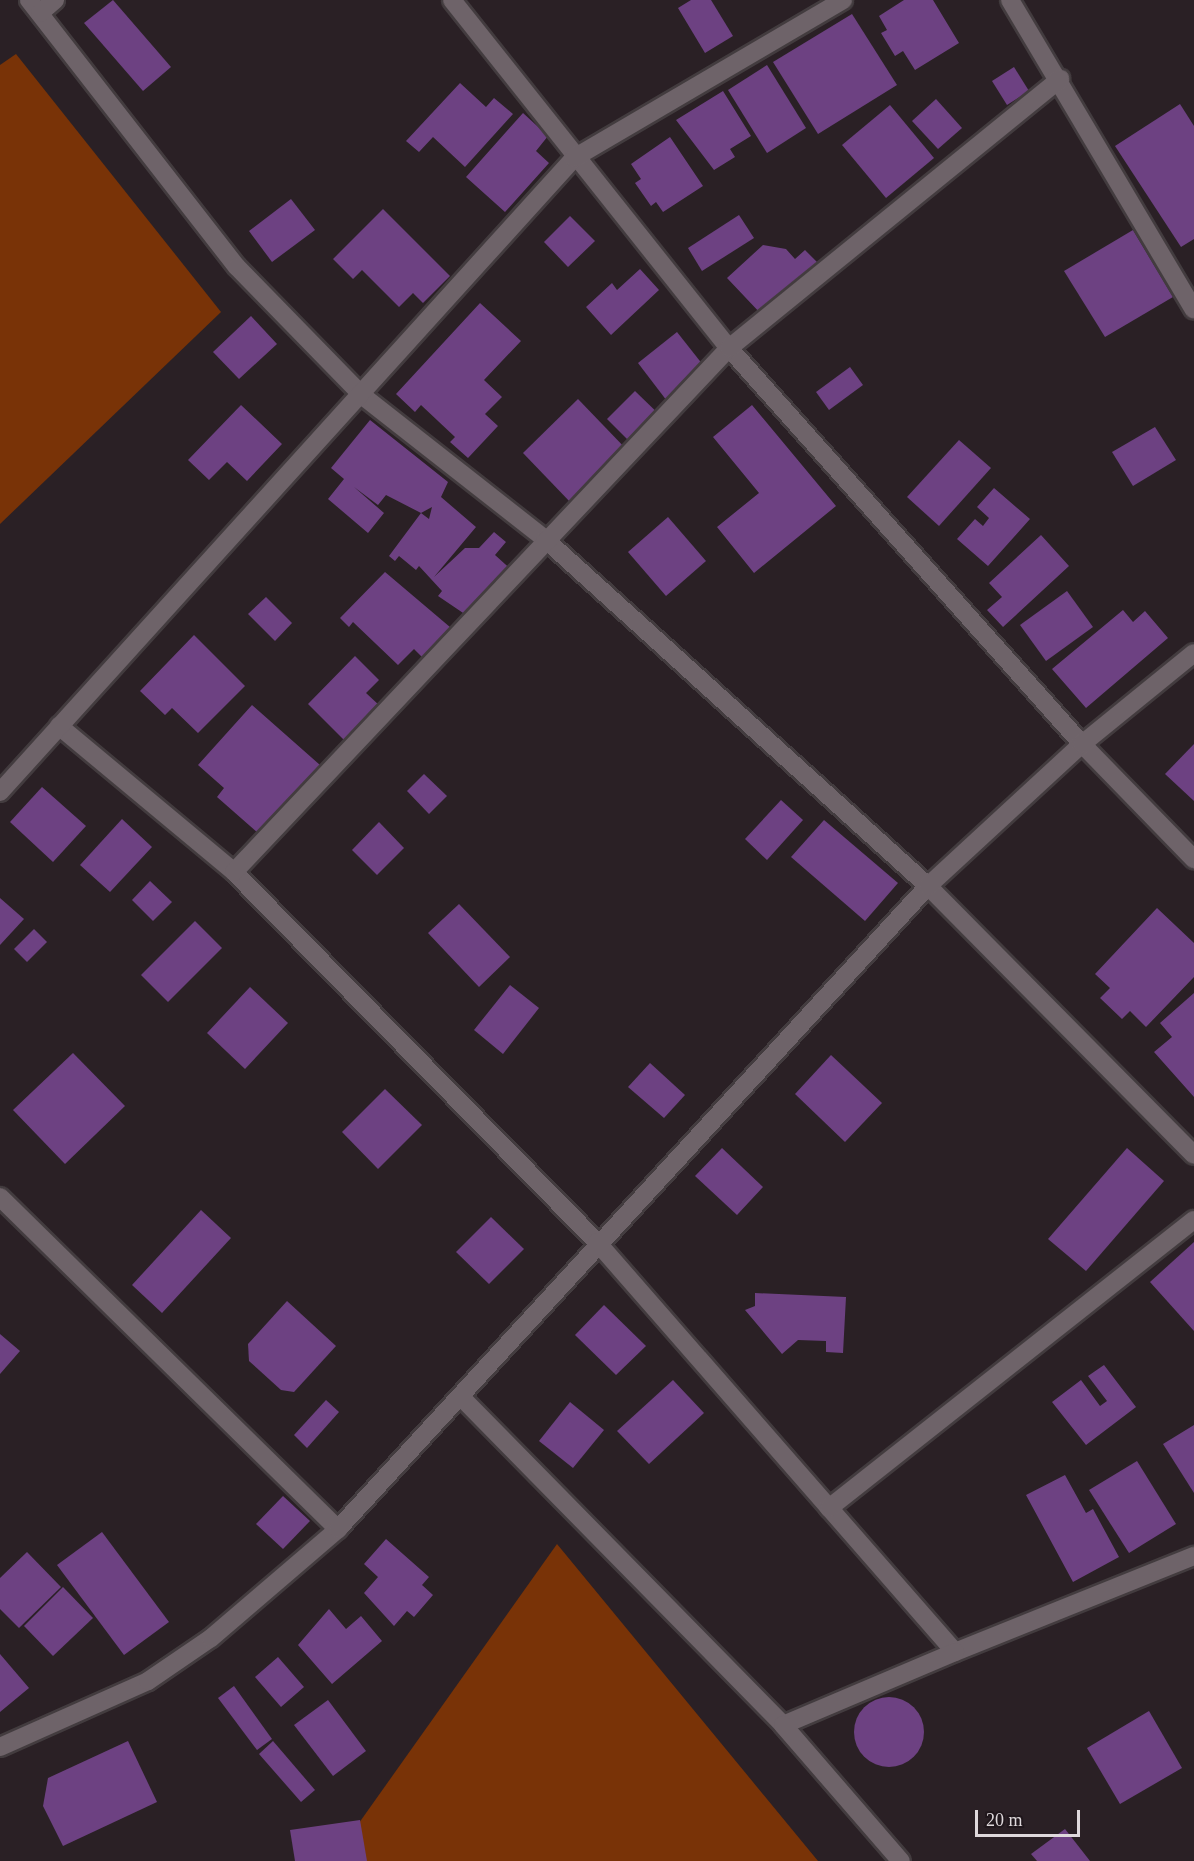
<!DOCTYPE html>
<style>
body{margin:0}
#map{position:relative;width:1194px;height:1861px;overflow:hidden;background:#2a2025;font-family:Georgia,serif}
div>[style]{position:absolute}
.green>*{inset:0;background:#793307}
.building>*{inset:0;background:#6d4182}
.round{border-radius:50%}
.roads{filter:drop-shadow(2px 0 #433c3f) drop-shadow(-2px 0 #433c3f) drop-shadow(0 2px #433c3f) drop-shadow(0 -2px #433c3f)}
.street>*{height:18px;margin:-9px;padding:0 9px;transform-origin:9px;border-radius:9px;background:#6e6369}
span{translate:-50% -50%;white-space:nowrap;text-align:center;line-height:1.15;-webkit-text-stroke:4.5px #20171c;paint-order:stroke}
.scale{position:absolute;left:975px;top:1810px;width:105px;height:27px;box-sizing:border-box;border:3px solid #dfd9dc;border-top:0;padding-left:8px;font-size:18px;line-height:21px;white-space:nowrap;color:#dfd9dc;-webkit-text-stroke:4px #20171c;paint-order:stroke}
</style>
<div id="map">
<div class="green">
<div style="clip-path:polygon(16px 54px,221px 312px,0 524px,0 65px)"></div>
<div style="clip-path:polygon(557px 1544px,818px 1861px,332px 1861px)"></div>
</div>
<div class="building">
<div style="clip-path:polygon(113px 0,171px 67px,143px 91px,84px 23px)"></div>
<div style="clip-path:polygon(691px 0,711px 0,733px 36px,705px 53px,678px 8px)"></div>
<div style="clip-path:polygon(904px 0,933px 0,959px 43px,915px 70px,903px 51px,895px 56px,881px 33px,887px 30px,879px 16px)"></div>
<div style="clip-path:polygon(852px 14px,897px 85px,818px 134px,773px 62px)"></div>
<div style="clip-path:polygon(767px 65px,806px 128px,767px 153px,728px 90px)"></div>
<div style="clip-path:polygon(1014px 67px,1029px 91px,1007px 105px,992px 81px)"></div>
<div style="clip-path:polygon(460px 83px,486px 107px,494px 98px,513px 114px,465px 167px,433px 137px,419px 152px,406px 141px)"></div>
<div style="clip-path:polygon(723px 91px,751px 136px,730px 149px,735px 157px,714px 170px,676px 120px)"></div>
<div style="clip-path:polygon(936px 99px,962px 128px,938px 149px,912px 121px)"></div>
<div style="clip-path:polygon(1180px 104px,1194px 126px,1194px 239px,1181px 247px,1115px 146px)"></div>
<div style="clip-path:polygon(890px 105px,934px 158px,886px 198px,842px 145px)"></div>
<div style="clip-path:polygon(523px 113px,548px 136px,536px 151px,549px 163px,505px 212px,466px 177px)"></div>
<div style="clip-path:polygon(670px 137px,703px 186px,663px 212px,656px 202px,651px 206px,635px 183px,641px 179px,631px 164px)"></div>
<div style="clip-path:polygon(291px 199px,315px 230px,272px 262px,249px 231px)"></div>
<div style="clip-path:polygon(383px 209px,450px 276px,423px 303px,413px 293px,399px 307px,362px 270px,353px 279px,333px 259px)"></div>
<div style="clip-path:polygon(739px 215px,754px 238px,702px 271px,688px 248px)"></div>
<div style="clip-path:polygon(570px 216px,595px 241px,568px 267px,544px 242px)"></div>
<div style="clip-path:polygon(1133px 230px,1173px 297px,1105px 337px,1064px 271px)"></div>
<div style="clip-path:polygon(763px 245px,786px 249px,795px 259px,805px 250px,818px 263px,762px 315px,727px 278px)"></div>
<div style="clip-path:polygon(640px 269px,659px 290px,611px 335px,586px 307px,612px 283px,617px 290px)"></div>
<div style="clip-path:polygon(480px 303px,521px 341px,484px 380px,502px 397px,485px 414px,498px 426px,468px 458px,450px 442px,455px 437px,421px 405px,415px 412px,396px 394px)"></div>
<div style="clip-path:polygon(251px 316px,277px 344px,239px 379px,213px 352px)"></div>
<div style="clip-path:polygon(677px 332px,707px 370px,667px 401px,638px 363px)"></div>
<div style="clip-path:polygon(850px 367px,863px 385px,829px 410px,816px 392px)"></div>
<div style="clip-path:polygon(635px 391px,669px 424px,641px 453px,607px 419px)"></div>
<div style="clip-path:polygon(578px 399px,628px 451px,572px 504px,523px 453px)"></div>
<div style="clip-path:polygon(241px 405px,282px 444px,247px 481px,227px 462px,209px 480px,188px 460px)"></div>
<div style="clip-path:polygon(752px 405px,836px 506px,754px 573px,717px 527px,759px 493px,713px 437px)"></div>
<div style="clip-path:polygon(evenodd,370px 420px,448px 482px,441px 497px,476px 527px,434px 577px,465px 548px,479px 548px,494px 532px,506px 542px,495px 555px,514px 572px,472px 619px,438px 596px,442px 591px,419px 566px,416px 570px,399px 556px,395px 561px,389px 556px,421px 513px,386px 495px,378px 505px,354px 487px,384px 513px,368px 533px,328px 499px,344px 479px,331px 468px,370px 420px,432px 507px,429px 519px,421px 513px,432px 507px)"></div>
<div style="clip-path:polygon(1155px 427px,1176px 460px,1133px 486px,1112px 452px)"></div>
<div style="clip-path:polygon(959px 440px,991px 468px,939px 526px,907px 497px)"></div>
<div style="clip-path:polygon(994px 488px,1030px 519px,988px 566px,957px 539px,975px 519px,983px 526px,989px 518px,977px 507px)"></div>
<div style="clip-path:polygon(668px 517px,706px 561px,666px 596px,628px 552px)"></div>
<div style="clip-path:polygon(1041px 535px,1069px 566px,1003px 627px,987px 610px,1002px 597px,989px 583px)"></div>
<div style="clip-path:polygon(385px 572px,457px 633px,428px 663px,414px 649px,398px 665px,353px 622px,349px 627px,340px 618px)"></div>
<div style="clip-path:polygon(1067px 591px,1093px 627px,1046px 661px,1020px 625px)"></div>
<div style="clip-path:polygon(266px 597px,292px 623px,275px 641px,248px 614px)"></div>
<div style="clip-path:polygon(1123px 610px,1133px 622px,1145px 611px,1168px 638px,1086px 708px,1052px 669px)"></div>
<div style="clip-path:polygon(194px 635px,245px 686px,198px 733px,172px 708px,165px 715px,140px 691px)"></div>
<div style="clip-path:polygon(355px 656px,379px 680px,366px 693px,380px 706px,345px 741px,308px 704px)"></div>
<div style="clip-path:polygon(252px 705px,320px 765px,258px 833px,217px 797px,224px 788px,198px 765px)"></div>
<div style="clip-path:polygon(1194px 744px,1194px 801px,1165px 774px)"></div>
<div style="clip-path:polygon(424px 774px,447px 796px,429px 814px,407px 791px)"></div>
<div style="clip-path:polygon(42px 787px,86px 826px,53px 862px,10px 822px)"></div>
<div style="clip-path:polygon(781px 800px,803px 820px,767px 860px,745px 839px)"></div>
<div style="clip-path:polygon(122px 819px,152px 847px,110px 892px,80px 865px)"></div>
<div style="clip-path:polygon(824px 820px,898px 883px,865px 921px,791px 857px)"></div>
<div style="clip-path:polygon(379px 822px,404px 848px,377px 875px,352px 850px)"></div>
<div style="clip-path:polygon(150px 881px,172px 902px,153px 921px,132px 900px)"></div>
<div style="clip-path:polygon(0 898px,24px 919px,0 945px)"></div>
<div style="clip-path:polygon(459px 904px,510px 957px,479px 987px,428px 933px)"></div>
<div style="clip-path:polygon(1157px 908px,1194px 943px,1194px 977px,1146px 1027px,1130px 1011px,1122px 1019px,1100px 998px,1110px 988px,1095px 974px)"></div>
<div style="clip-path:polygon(195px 921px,222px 948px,168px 1002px,141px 975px)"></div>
<div style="clip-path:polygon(34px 929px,47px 942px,27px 962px,14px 949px)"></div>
<div style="clip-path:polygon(510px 985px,539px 1008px,503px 1054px,474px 1030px)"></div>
<div style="clip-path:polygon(250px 987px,288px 1023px,245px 1069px,207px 1033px)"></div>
<div style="clip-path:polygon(1194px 993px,1194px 1097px,1154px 1052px,1172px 1037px,1160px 1023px)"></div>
<div style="clip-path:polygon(73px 1053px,125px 1106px,65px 1164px,13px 1110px)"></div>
<div style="clip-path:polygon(831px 1055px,882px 1103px,845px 1142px,795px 1094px)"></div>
<div style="clip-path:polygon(650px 1063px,685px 1095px,664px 1118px,628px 1087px)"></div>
<div style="clip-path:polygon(385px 1089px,422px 1125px,378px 1169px,342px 1132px)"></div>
<div style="clip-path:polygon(722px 1148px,763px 1187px,737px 1215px,695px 1176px)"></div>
<div style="clip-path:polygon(1127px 1148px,1164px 1181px,1086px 1271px,1048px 1239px)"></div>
<div style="clip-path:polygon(201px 1210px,231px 1238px,162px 1313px,132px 1285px)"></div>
<div style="clip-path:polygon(491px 1217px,524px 1249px,489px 1284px,456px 1252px)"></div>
<div style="clip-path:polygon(1194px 1242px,1194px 1331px,1150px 1282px)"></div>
<div style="clip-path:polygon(755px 1293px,846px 1297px,843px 1353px,826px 1352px,826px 1341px,798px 1340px,782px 1354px,745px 1310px,755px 1306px)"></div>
<div style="clip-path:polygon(287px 1301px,336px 1346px,294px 1392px,281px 1390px,249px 1361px,248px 1344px)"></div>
<div style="clip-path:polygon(604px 1305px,646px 1346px,616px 1375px,575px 1335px)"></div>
<div style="clip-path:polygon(0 1334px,20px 1351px,0 1374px)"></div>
<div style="clip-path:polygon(1104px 1365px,1136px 1407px,1086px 1445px,1052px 1402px,1081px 1380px,1100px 1406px,1107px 1401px,1088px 1376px)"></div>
<div style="clip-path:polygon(673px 1380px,704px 1413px,649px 1464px,617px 1431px)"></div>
<div style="clip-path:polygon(326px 1400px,339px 1412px,307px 1448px,294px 1435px)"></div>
<div style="clip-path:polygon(570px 1402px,604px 1430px,573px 1468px,539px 1441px)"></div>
<div style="clip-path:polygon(1194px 1425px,1194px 1493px,1163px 1444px)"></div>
<div style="clip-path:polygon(1137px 1461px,1176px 1524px,1129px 1553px,1089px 1490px)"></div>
<div style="clip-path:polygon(1065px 1475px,1086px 1513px,1093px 1509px,1119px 1557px,1073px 1582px,1026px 1495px)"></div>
<div style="clip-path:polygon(283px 1496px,310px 1521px,283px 1549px,256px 1524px)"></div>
<div style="clip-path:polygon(102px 1532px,169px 1622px,124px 1655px,57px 1565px)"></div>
<div style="clip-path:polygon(386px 1539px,429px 1577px,422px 1585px,433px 1595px,414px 1617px,407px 1611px,394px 1626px,364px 1593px,378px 1577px,364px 1564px)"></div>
<div style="clip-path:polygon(27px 1552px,61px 1587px,19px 1628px,0 1609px,0 1578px)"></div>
<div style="clip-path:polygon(63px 1587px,93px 1618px,53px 1656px,24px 1626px)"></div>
<div style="clip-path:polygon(329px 1609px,346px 1629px,361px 1616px,382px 1641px,332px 1684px,298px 1645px)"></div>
<div style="clip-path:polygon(0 1654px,29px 1688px,0 1712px)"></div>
<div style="clip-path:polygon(278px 1657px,304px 1687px,281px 1707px,255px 1677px)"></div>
<div style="clip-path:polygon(234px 1686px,272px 1739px,257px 1750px,218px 1698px)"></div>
<div class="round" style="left:854px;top:1697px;width:70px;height:70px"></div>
<div style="clip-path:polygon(328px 1700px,366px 1751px,333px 1776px,294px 1725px)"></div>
<div style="clip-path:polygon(1149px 1711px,1182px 1768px,1120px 1804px,1087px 1748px)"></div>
<div style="clip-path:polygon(128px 1741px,157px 1802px,63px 1846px,43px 1806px,48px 1778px)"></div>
<div style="clip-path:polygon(273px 1741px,315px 1790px,301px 1802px,259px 1754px)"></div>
<div style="clip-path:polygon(360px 1820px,367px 1861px,295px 1861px,290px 1830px)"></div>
<div style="clip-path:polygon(1065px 1829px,1090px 1861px,1037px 1861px,1031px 1854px)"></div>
</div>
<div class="roads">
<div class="street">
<div style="left:29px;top:0;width:338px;rotate:52.1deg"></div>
<div style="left:237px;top:267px;width:182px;rotate:45.7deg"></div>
<div style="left:364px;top:397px;width:230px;rotate:38.1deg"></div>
<div style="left:545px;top:539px;width:517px;rotate:42.18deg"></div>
<div style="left:928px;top:886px;width:378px;rotate:45.3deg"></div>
<div style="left:452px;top:0;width:445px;rotate:51.5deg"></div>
<div style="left:729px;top:348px;width:530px;rotate:48.29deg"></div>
<div style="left:1082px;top:744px;width:161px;rotate:45.8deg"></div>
<div style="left:1010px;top:0;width:360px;rotate:59.3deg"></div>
<div style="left:40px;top:13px;width:20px;rotate:-41deg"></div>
<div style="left:59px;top:726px;width:228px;rotate:39.8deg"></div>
<div style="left:234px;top:872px;width:518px;rotate:45.55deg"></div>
<div style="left:597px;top:1242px;width:544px;rotate:48.87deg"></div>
<div style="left:955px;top:1652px;width:258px;rotate:-21.9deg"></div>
<div style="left:0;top:792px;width:855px;rotate:-47.84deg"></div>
<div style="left:574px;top:158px;width:312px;rotate:-30.4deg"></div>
<div style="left:234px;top:872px;width:721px;rotate:-46.63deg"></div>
<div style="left:729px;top:348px;width:427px;rotate:-39.1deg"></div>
<div style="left:0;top:1197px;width:474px;rotate:44.5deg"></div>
<div style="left:463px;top:1399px;width:457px;rotate:45.5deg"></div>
<div style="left:783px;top:1725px;width:187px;rotate:-23deg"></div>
<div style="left:829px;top:1508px;width:465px;rotate:-38.3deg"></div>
<div style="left:783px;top:1725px;width:180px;rotate:49.1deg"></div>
<div style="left:0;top:1747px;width:162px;rotate:-24deg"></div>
<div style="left:148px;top:1681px;width:76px;rotate:-34.3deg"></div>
<div style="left:211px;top:1638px;width:167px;rotate:-40.6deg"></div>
<div style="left:338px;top:1529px;width:873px;rotate:-47.46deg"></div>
<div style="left:928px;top:886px;width:209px;rotate:-42.7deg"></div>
<div style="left:1082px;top:744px;width:144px;rotate:-39.1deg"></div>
</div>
</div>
<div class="scale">20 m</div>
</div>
